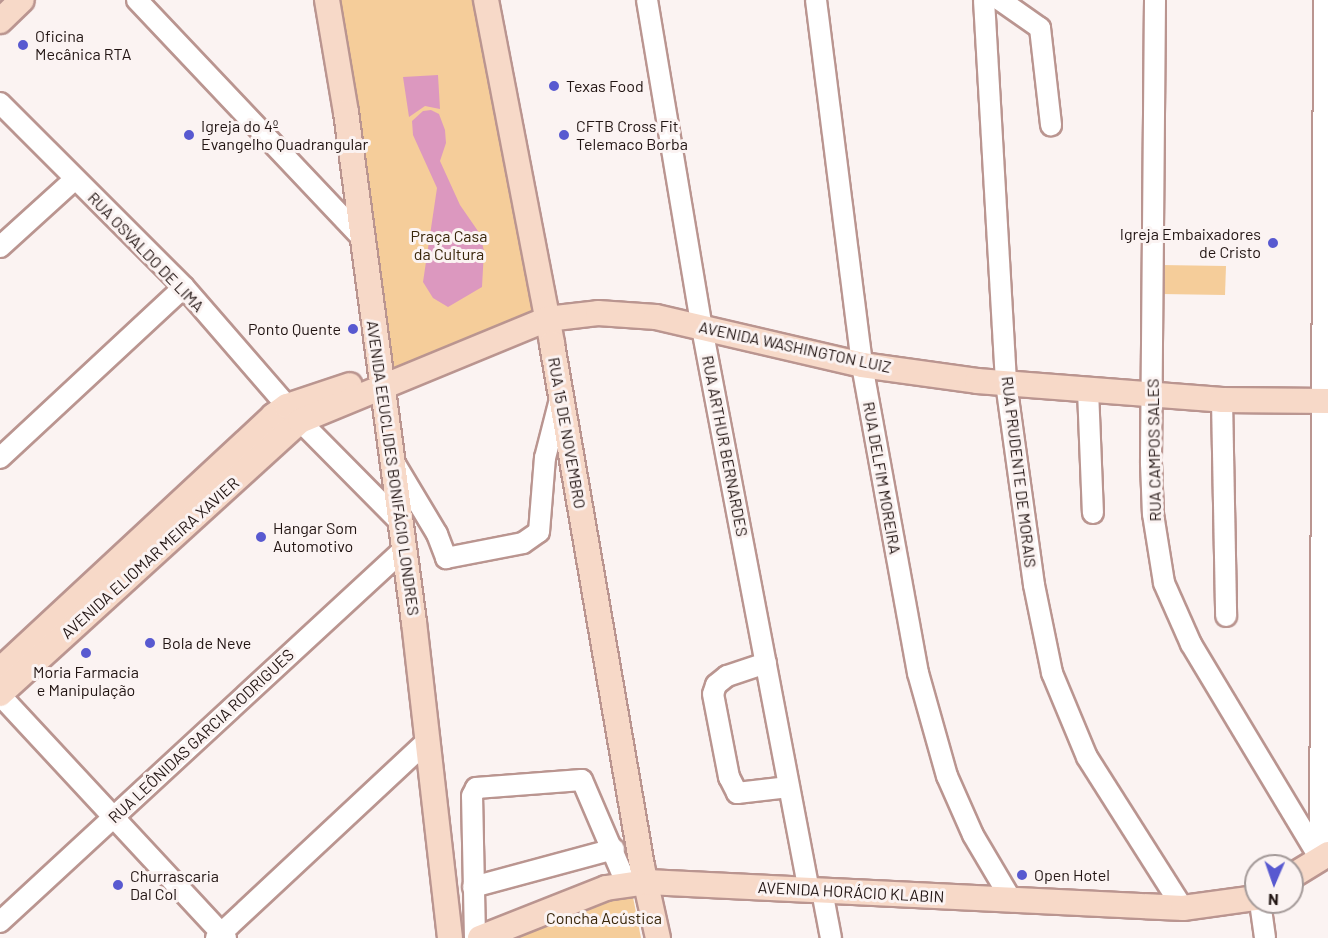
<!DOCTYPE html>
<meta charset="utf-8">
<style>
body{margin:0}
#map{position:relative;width:1328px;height:938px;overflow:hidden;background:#fbf3f2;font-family:Barlow,sans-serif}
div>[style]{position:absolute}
.green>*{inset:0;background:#f5cd9a}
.water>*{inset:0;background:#dc98bf}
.roads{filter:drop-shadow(2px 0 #ba9590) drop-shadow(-2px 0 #ba9590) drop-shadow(0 2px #ba9590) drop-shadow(0 -2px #ba9590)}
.minor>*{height:20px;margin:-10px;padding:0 10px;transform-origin:10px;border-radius:10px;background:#fff}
.major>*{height:24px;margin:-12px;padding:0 12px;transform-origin:12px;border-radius:12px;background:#f7d9c8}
.dots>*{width:16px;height:16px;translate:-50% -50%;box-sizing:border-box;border:3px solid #fbf3f2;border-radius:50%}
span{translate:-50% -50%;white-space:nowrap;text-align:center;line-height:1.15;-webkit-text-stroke:6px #fbf3f2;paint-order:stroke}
.poi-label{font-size:16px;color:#221513}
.left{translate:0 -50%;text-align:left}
.right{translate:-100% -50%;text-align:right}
.park-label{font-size:16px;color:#39260a}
.street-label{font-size:16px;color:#221513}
.north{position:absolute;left:1244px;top:854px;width:60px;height:60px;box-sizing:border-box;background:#fbf3f2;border:2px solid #a49a99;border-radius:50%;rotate:182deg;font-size:16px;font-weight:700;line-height:24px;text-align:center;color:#221513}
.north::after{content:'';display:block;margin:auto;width:21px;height:27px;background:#5859d0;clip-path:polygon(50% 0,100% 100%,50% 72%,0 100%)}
</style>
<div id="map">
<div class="green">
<div style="clip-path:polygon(335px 0,481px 0,542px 306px,384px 376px)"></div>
<div style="clip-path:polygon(1161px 265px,1226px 266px,1225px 295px,1161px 294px)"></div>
<div style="clip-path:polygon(633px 897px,641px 938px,506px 938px,576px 899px)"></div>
</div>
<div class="water">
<div style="clip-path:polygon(438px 75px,440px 109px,425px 106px,409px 117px,403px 77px)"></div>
<div style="clip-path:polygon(431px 110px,439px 114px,445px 130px,446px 143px,440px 161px,460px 205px,480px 234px,484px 251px,482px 287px,448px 307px,433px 298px,423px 282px,437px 188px,413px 135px,412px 121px,423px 111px)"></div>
</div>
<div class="roads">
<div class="minor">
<div style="left:137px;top:0;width:325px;rotate:46.6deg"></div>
<div style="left:647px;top:0;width:333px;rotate:80.5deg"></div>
<div style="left:702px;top:328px;width:573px;rotate:79.24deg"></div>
<div style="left:816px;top:0;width:368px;rotate:82.8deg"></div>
<div style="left:862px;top:365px;width:313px;rotate:79.7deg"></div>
<div style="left:918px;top:673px;width:107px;rotate:74.3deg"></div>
<div style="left:947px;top:776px;width:64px;rotate:66.2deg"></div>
<div style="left:973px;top:835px;width:77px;rotate:59.4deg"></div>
<div style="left:984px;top:0;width:384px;rotate:86.7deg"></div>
<div style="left:1006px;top:383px;width:204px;rotate:82.1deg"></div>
<div style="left:1034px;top:585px;width:90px;rotate:78.4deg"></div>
<div style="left:1052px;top:673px;width:91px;rotate:67.4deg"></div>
<div style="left:1087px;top:757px;width:179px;rotate:57.6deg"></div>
<div style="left:1000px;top:0;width:49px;rotate:35deg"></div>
<div style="left:1040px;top:28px;width:98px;rotate:83.5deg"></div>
<div style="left:1155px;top:0;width:463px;rotate:90.5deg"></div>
<div style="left:1151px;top:463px;width:51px;rotate:87.8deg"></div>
<div style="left:1153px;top:514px;width:70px;rotate:80.9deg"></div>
<div style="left:1164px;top:583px;width:67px;rotate:66.1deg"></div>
<div style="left:1191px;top:644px;width:251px;rotate:59deg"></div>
<div style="left:0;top:103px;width:260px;rotate:45deg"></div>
<div style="left:184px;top:287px;width:157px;rotate:49.1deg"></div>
<div style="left:0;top:247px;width:101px;rotate:-42.2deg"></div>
<div style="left:1088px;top:390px;width:123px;rotate:87.7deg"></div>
<div style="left:1222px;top:400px;width:216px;rotate:88.9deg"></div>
<div style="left:300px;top:421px;width:139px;rotate:45.3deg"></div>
<div style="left:0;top:458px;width:251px;rotate:-42.9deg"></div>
<div style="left:395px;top:464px;width:82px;rotate:59deg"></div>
<div style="left:437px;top:534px;width:26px;rotate:69deg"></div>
<div style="left:446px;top:558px;width:78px;rotate:-11deg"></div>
<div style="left:523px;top:543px;width:19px;rotate:-35deg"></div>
<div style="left:539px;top:532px;width:74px;rotate:-85.4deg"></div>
<div style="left:545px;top:458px;width:61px;rotate:-75.7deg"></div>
<div style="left:766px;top:663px;width:41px;rotate:161.6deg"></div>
<div style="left:727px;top:676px;width:14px;rotate:141deg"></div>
<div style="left:716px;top:685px;width:9px;rotate:108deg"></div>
<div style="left:713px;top:694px;width:85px;rotate:79.1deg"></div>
<div style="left:729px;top:777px;width:18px;rotate:63deg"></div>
<div style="left:737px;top:793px;width:52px;rotate:-6.6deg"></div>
<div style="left:0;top:695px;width:332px;rotate:47.1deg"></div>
<div style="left:1320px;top:859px;width:859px;rotate:-89.73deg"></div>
<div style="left:473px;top:887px;width:146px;rotate:-15.1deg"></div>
<div style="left:822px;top:891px;width:48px;rotate:79.2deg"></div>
<div style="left:1260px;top:902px;width:36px;rotate:82deg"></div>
<div style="left:0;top:922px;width:548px;rotate:-42.71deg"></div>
<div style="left:216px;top:938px;width:289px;rotate:-43deg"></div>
<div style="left:475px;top:938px;width:142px;rotate:-91.2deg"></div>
<div style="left:472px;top:796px;width:9px;rotate:-63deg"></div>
<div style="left:476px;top:788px;width:106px;rotate:-4.3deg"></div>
<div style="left:582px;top:780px;width:114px;rotate:66.8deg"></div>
</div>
<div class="major">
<div style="left:327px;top:0;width:114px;rotate:80.4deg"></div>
<div style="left:346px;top:112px;width:515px;rotate:82.41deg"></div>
<div style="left:414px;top:622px;width:318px;rotate:83.5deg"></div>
<div style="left:486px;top:0;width:350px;rotate:79.1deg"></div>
<div style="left:552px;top:344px;width:530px;rotate:80.22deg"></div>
<div style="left:642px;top:866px;width:74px;rotate:77.5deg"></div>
<div style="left:0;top:21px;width:30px;rotate:-44deg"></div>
<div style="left:0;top:670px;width:373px;rotate:-42.9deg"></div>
<div style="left:273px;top:416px;width:17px;rotate:-36deg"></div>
<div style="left:287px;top:406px;width:66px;rotate:-18.4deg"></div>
<div style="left:0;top:694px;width:406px;rotate:-42.3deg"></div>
<div style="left:300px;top:421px;width:267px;rotate:-22.4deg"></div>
<div style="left:547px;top:319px;width:51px;rotate:-6.7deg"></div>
<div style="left:598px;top:313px;width:58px;rotate:3.9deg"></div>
<div style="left:656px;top:317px;width:212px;rotate:13.1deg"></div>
<div style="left:862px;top:365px;width:116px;rotate:7.9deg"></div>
<div style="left:977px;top:381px;width:246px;rotate:4.4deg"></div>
<div style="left:1222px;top:400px;width:106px;rotate:0.5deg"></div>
<div style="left:1292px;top:876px;width:42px;rotate:-31.4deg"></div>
<div style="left:480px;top:938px;width:136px;rotate:-21.6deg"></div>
<div style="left:606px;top:888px;width:41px;rotate:-8.3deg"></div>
<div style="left:647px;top:882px;width:537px;rotate:2.78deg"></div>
<div style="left:1183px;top:908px;width:74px;rotate:-7.8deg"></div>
</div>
</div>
<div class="dots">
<div style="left:23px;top:45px;background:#5859d0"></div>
<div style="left:554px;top:86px;background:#5859d0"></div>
<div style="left:189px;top:135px;background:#5859d0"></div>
<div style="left:564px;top:135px;background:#5859d0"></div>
<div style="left:1273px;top:243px;background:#5859d0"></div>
<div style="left:353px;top:329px;background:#5859d0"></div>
<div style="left:261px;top:537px;background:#5859d0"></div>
<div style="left:150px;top:643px;background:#5859d0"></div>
<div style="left:86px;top:653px;background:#5859d0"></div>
<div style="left:1022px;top:875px;background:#5859d0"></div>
<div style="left:118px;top:885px;background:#5859d0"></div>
</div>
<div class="poi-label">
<span class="left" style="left:35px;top:45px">Oficina<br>Mecânica RTA</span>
<span class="left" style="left:566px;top:86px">Texas Food</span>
<span class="left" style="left:201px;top:135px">Igreja do 4º<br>Evangelho Quadrangular</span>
<span class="left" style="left:576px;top:135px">CFTB Cross Fit<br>Telemaco Borba</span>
<span class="right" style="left:1261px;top:243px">Igreja Embaixadores<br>de Cristo</span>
<span class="right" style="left:341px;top:329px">Ponto Quente</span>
<span class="left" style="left:273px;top:537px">Hangar Som<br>Automotivo</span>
<span class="left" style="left:162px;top:643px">Bola de Neve</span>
<span style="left:86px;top:681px">Moria Farmacia<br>e Manipulação</span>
<span class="left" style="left:1034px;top:875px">Open Hotel</span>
<span class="left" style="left:130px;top:885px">Churrascaria<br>Dal Col</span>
</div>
<div class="park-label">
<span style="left:449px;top:245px">Praça Casa<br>da Cultura</span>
<span style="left:604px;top:918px">Concha Acústica</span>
</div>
<div class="street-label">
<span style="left:146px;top:252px;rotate:46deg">RUA OSVALDO DE LIMA</span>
<span style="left:795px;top:347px;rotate:12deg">AVENIDA WASHINGTON LUIZ</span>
<span style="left:567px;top:433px;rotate:80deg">RUA 15 DE NOVEMBRO</span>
<span style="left:725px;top:446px;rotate:79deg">RUA ARTHUR BERNARDES</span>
<span style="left:1154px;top:450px;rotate:-91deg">RUA CAMPOS SALES</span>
<span style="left:393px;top:468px;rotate:82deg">AVENIDA EEUCLIDES BONIFÁCIO LONDRES</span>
<span style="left:1019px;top:472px;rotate:83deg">RUA PRUDENTE DE MORAIS</span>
<span style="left:882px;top:478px;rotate:80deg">RUA DELFIM MOREIRA</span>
<span style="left:150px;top:558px;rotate:-42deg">AVENIDA ELIOMAR MEIRA XAVIER</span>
<span style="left:201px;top:736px;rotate:-43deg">RUA LEÔNIDAS GARCIA RODRIGUES</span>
<span style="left:851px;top:892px;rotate:3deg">AVENIDA HORÁCIO KLABIN</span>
</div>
<div class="north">N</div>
</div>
